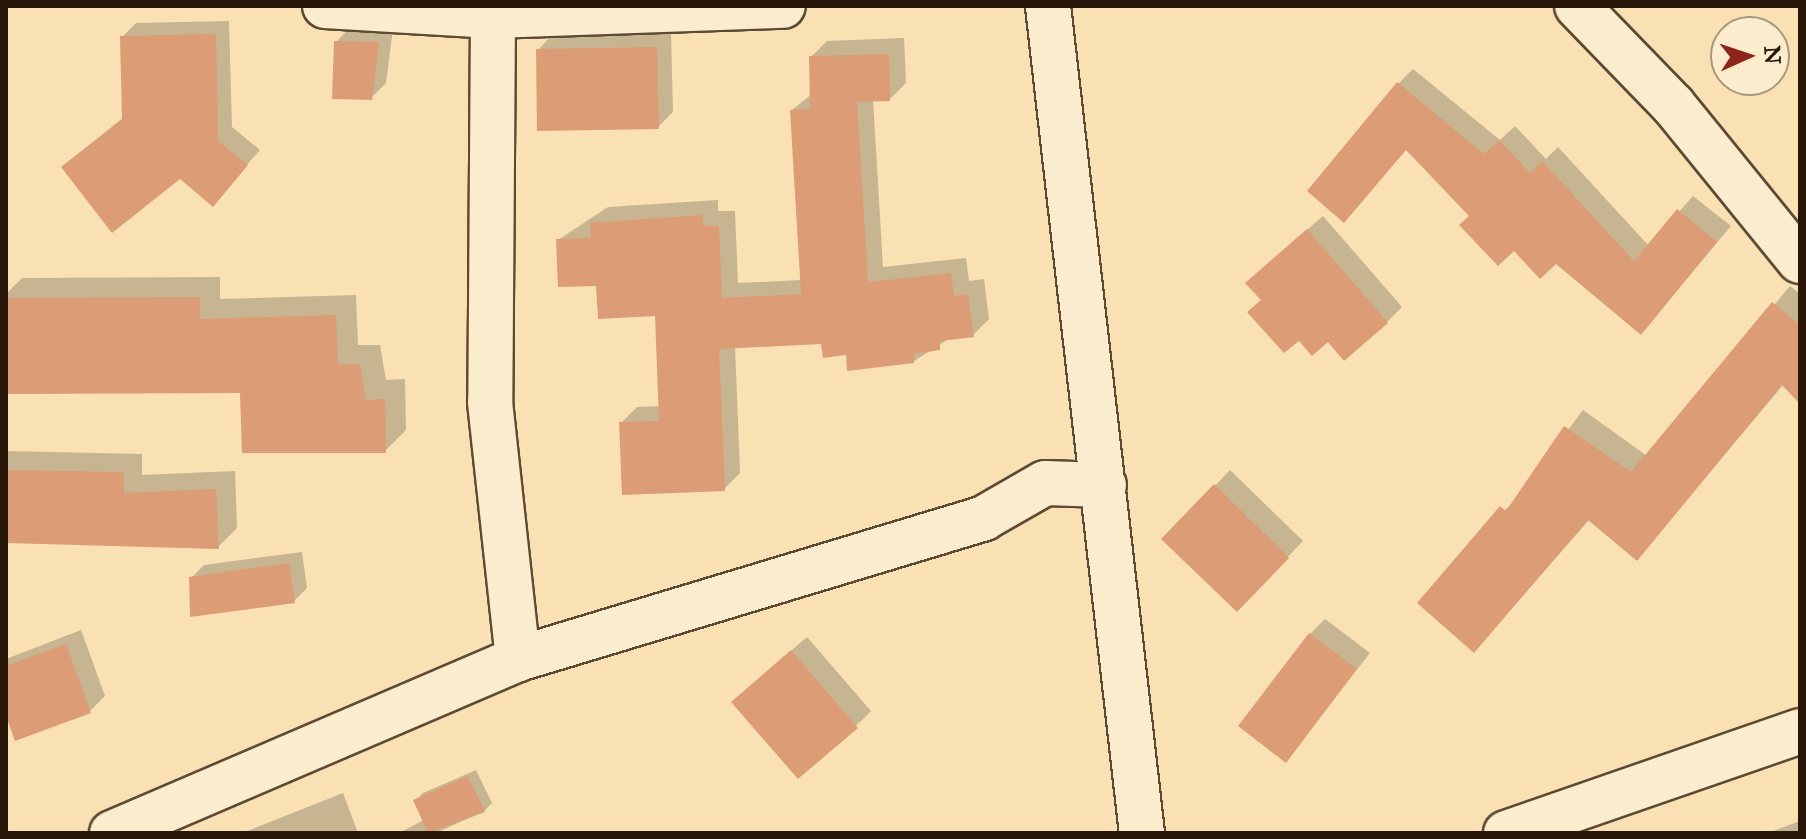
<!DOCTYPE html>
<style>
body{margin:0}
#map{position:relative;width:1806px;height:839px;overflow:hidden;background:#f9e1b4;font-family:"IM FELL Great Primer",serif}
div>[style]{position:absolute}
.shadow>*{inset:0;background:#0003}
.building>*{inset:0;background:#dc9c75}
.roads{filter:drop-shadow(2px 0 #5c4a34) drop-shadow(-2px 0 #5c4a34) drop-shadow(0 2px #5c4a34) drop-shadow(0 -2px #5c4a34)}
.minor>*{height:44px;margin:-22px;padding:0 22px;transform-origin:22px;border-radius:22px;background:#fbecce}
span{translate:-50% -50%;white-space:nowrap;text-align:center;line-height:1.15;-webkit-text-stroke:7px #fbecce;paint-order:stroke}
.frame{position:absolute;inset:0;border:8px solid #281709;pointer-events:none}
.north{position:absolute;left:1710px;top:16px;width:80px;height:80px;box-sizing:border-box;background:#fbecce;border:2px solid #a7977f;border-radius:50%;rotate:87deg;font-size:22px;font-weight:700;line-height:32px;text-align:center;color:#281709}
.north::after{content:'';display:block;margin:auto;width:28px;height:36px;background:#8f2418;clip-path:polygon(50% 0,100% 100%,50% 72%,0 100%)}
</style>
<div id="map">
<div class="shadow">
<div style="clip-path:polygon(229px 21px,232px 127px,260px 150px,213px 204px,180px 176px,64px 167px,124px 117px,122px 37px,136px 23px)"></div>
<div style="clip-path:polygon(351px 27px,393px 28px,386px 83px,371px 98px,336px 42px)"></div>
<div style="clip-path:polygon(671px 33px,673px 112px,658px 127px,538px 50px,553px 34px)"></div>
<div style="clip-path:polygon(904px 38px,906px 83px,890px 99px,873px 99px,883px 267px,966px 258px,969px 281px,984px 279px,989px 319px,973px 335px,950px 338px,914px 361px,847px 353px,823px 342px,735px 346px,740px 473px,724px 489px,621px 423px,637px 407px,660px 406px,657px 314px,598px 284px,558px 240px,608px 207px,718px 200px,718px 211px,735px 211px,738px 283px,802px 280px,792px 110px,812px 94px,811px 57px,827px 41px)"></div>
<div style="clip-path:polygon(1413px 69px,1500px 140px,1515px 126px,1546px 159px,1558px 147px,1649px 246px,1693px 196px,1731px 226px,1641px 333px,1556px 262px,1514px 249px,1471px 216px,1407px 148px,1344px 220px,1398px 84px)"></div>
<div style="clip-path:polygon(1323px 216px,1402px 307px,1387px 322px,1328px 339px,1263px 268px)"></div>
<div style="clip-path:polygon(220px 277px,220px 299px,356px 295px,358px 345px,380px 345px,386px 380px,405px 379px,406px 430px,385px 451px,242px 391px,6px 392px,6px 294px,22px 278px)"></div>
<div style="clip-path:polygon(1790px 286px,1800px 294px,1800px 401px,1784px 384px,1637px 558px,1590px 519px,1474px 651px,1419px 603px,1521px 493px,1583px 410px,1647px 456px)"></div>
<div style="clip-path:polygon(6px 451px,142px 454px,142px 475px,235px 471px,237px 528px,218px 547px,6px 541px)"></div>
<div style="clip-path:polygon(1230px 470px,1303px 541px,1237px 609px,1164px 539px)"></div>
<div style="clip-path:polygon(302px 552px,307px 588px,294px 601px,191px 578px,204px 565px)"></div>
<div style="clip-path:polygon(1325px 619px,1370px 653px,1286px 760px,1310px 634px)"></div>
<div style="clip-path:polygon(81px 630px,105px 696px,90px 711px,6px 710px,6px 659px)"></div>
<div style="clip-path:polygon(807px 637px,871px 711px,856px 726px,749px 687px)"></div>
<div style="clip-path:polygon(476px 770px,492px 803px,484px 811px,436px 833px,399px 833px,424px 820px,415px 801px,423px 793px)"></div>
<div style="clip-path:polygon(343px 793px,358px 833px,242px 833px)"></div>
<div style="clip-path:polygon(1800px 821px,1800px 833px,1768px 833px)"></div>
</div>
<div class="building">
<div style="clip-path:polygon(216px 34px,218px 141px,248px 165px,213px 207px,180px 179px,112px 233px,61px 167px,122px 119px,120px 36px)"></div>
<div style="clip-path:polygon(334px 41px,379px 42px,372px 100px,332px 99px)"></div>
<div style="clip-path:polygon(657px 47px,659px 129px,537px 131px,536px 49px)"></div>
<div style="clip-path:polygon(889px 54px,890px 101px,857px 102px,868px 282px,951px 273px,954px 296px,968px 294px,974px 337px,940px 341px,940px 350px,914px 354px,914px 363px,847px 371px,846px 355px,823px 358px,821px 344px,719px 349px,725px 491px,622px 495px,619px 422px,659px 421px,655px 316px,598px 319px,596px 286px,558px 287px,556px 239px,591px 238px,590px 223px,703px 215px,703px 226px,719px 226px,722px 298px,801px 294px,790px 110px,810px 109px,809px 56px)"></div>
<div style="clip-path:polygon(1397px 82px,1484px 154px,1499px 140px,1530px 173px,1542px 161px,1634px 261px,1677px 209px,1717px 242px,1641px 335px,1556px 264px,1540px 279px,1514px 251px,1498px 266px,1459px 225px,1469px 216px,1406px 150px,1344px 223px,1307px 191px)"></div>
<div style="clip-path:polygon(1307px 229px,1388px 323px,1344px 361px,1328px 342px,1312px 356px,1299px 341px,1284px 353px,1247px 312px,1261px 300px,1245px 283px)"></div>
<div style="clip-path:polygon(200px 297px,200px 319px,336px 315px,338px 365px,360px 364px,366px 400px,385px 399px,386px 453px,242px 453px,240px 393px,6px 394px,6px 298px)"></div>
<div style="clip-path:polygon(1772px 302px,1800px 325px,1800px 404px,1782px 385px,1637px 561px,1588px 520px,1474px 653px,1417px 603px,1500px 506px,1506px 511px,1564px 426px,1631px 472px)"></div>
<div style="clip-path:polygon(6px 470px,124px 472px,124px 493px,216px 489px,219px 549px,6px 543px)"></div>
<div style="clip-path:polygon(1214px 484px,1289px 558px,1237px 612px,1161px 539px)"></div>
<div style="clip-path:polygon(289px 563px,295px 603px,190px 617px,189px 577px)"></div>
<div style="clip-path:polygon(1309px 633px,1357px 669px,1286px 763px,1238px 726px)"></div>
<div style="clip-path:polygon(66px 644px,91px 713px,15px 741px,6px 716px,6px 666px)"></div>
<div style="clip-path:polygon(791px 650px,858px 728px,798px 779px,731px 702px)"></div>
<div style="clip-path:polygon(468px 776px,485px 812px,428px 833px,413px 800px)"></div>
</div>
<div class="roads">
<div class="minor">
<div style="left:325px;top:6px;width:168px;rotate:3.4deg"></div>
<div style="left:493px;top:16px;width:290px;rotate:-2deg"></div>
<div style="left:1048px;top:6px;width:832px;rotate:83.52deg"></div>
<div style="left:1577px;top:6px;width:138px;rotate:45.9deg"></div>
<div style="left:1673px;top:105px;width:201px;rotate:50.9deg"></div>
<div style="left:493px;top:16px;width:386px;rotate:90.4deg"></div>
<div style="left:490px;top:402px;width:259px;rotate:83.8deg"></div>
<div style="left:112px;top:833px;width:442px;rotate:-23.2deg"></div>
<div style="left:518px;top:659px;width:487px;rotate:-16.8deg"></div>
<div style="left:984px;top:518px;width:70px;rotate:-29.8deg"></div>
<div style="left:1045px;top:483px;width:59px;rotate:1.9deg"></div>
<div style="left:1506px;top:833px;width:311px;rotate:-19.1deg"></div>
</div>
</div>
<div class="frame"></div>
<div class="north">N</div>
</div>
